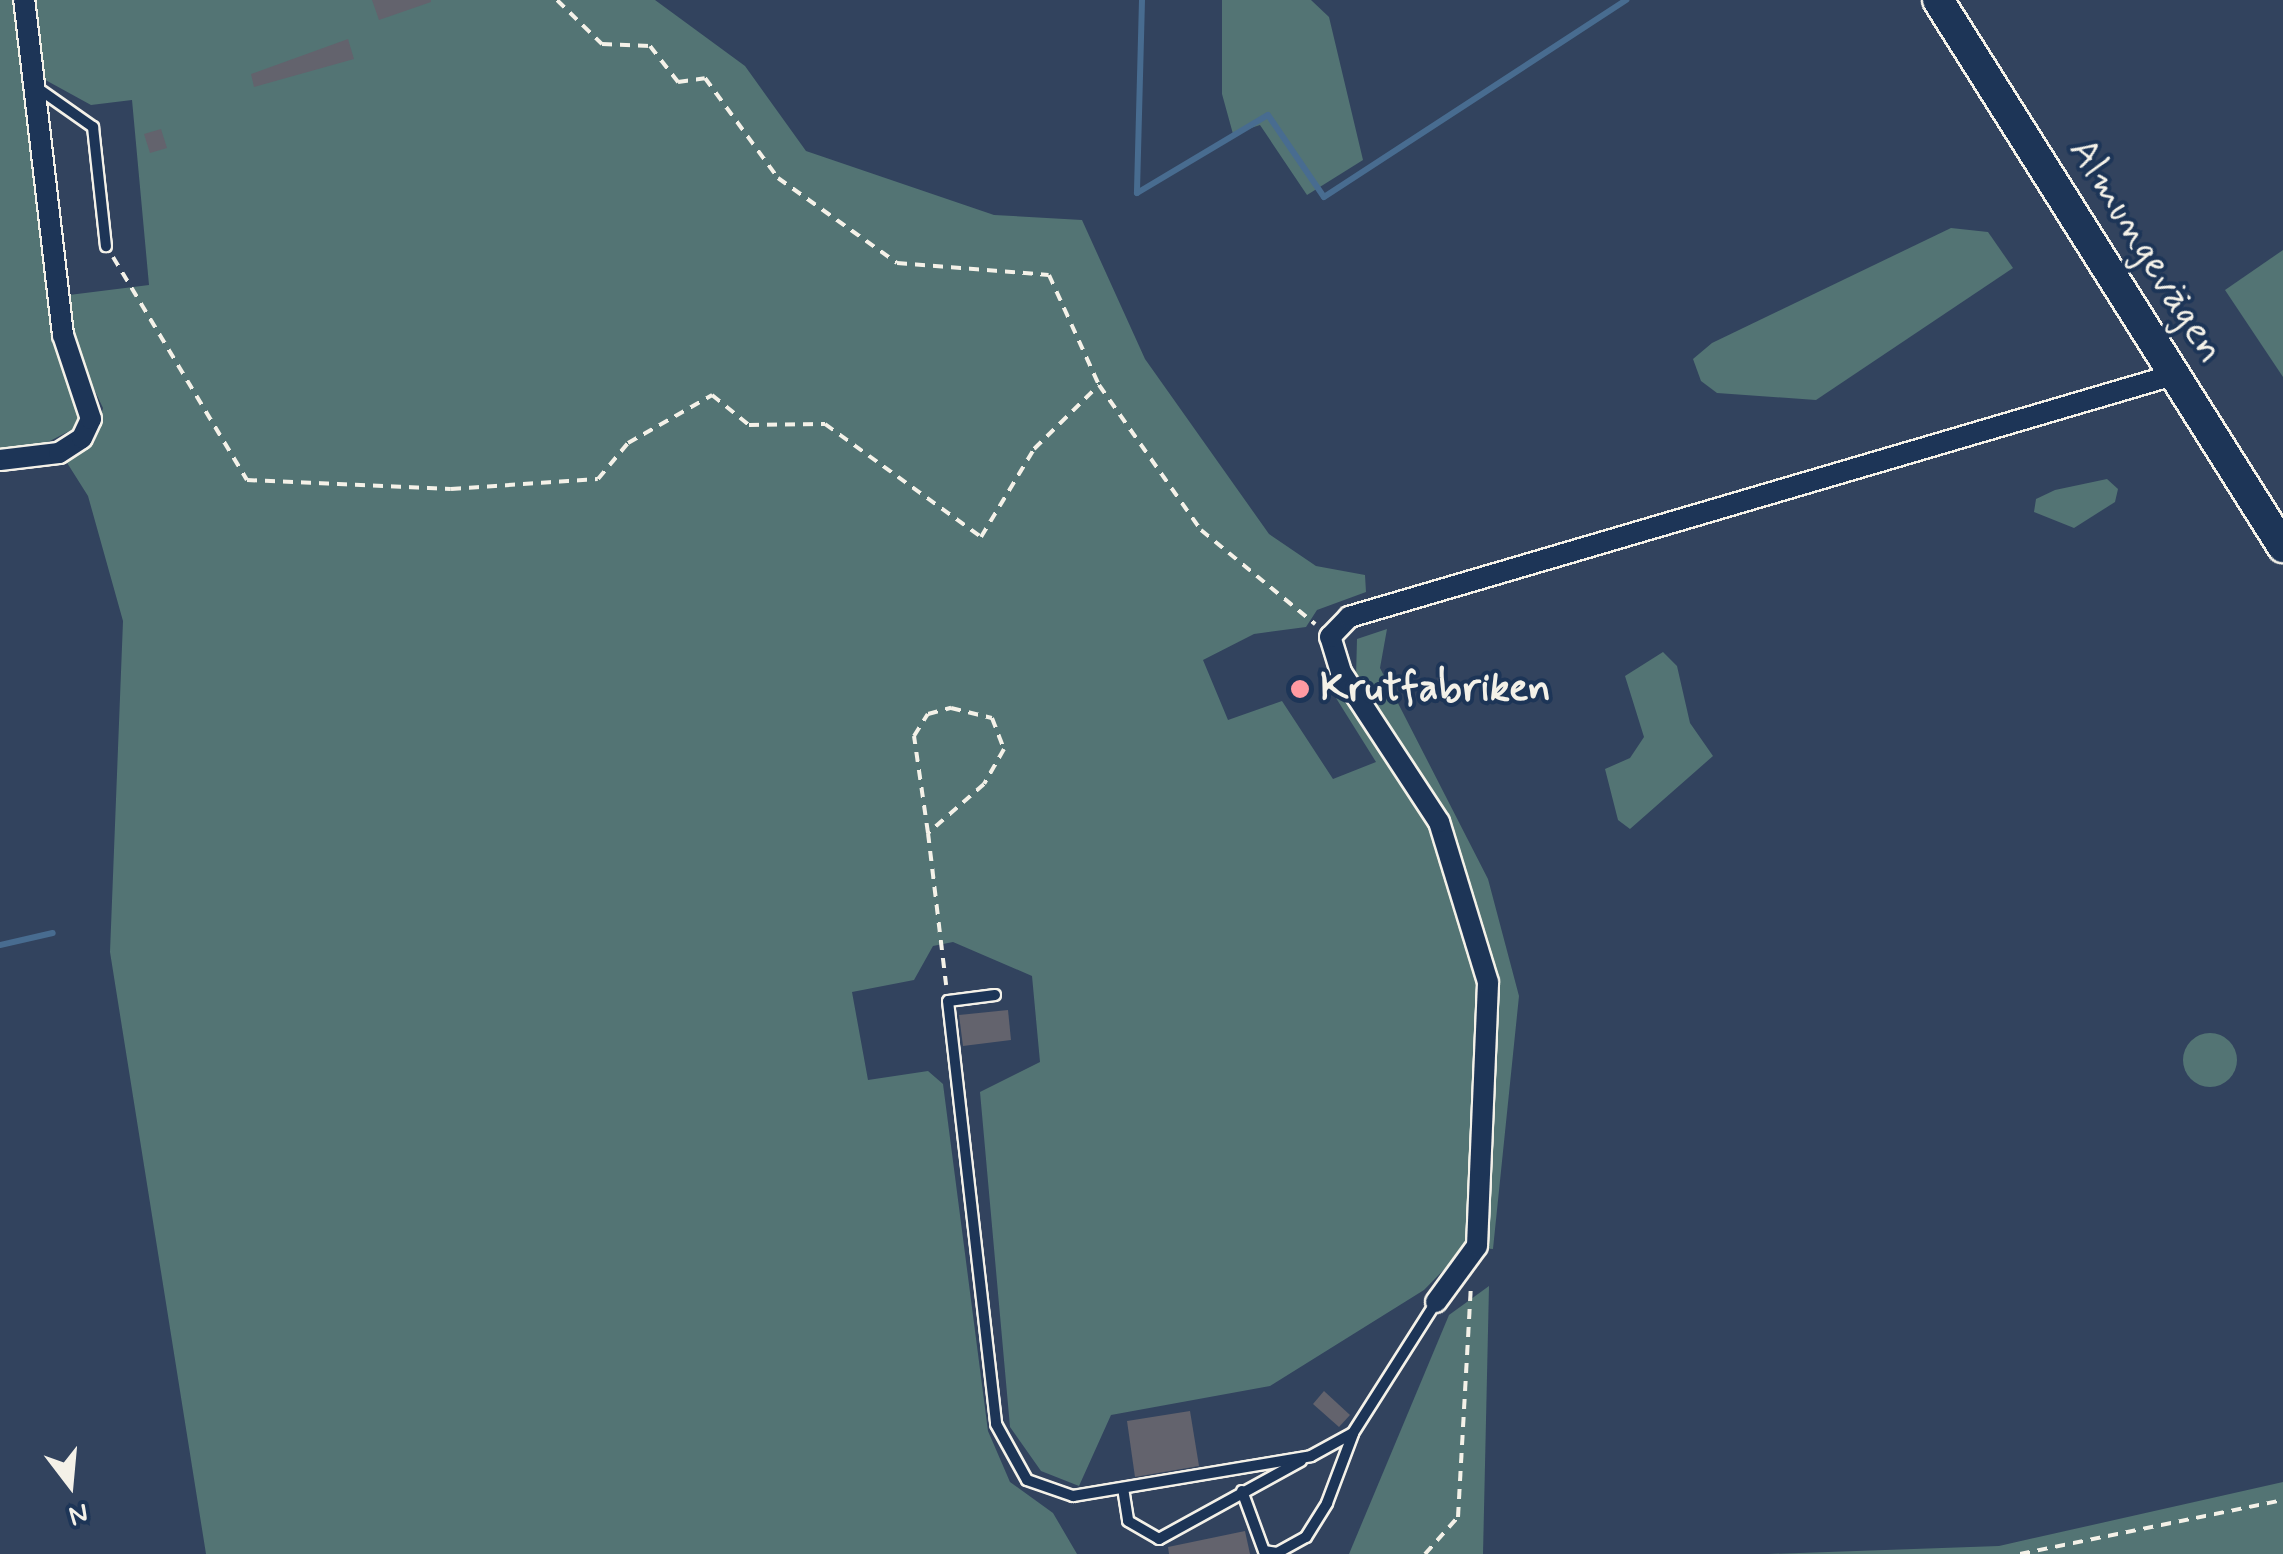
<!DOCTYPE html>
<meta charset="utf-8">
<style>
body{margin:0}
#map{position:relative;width:2283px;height:1554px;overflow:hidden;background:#32435e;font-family:Mynerve,sans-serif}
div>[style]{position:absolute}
.green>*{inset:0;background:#537474}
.round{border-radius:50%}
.stream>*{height:6px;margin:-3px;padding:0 3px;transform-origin:3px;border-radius:3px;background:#486c90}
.building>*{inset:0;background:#63636d}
.path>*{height:4px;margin-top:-2px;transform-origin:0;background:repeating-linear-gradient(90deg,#f4f1e8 0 10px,transparent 0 18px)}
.roads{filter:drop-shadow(2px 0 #f4f1e8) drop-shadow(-2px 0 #f4f1e8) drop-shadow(0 2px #f4f1e8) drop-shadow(0 -2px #f4f1e8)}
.lane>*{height:10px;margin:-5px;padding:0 5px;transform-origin:5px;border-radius:5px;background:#1d3557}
.street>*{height:20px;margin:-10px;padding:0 10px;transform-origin:10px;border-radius:10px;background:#1d3557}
.secondary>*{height:30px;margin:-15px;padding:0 15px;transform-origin:15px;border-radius:15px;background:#1d3557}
.dots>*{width:28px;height:28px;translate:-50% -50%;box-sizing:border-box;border:5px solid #1d3557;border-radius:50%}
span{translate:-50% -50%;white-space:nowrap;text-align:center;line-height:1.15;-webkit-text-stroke:8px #1d3557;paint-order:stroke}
.street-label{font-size:40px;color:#f4f1e8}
.poi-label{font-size:40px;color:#f4f1e8;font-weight:700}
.left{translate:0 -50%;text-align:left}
.north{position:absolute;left:20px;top:1434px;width:100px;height:100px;-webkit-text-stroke:8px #1d3557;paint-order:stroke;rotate:164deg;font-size:28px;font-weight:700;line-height:40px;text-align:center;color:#f4f1e8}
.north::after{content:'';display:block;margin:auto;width:35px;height:45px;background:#f4f1e8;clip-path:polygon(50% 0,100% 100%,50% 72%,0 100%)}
</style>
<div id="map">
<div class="green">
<div style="clip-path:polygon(0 0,14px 0,48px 255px,84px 402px,79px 426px,46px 443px,0 448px)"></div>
<div style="clip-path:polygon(34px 0,655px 0,745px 66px,806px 151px,994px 215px,1082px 220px,1145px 359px,1269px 534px,1316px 566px,1365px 575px,1366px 592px,1317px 610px,1306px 627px,1254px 634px,1203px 660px,1228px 720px,1282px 701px,1333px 779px,1376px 762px,1336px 698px,1356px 677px,1357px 639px,1387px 629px,1380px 668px,1488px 879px,1519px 996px,1493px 1249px,1466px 1247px,1424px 1290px,1270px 1386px,1111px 1415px,1079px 1486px,1041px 1471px,1010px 1427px,980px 1092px,1040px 1062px,1032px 976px,953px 942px,933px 946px,914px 980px,852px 992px,868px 1080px,928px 1071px,943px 1084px,988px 1431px,1010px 1482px,1053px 1513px,1077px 1554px,206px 1554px,110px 952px,123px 621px,88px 496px,64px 458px,94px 443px,103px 408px,68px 335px,69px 295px,149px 285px,132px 100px,91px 105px,40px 77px)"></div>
<div style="clip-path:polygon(1222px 0,1311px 0,1329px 17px,1363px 160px,1307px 195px,1260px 125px,1233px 134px,1222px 94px)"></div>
<div style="clip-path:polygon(1951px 228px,1988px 232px,2013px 268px,1816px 400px,1717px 393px,1701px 381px,1693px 359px,1712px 343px)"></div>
<div style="clip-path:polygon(2283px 250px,2283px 377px,2225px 290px)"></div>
<div style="clip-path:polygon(2107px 479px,2118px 489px,2115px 502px,2074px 528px,2034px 512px,2036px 499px,2055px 490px)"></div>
<div style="clip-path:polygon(1663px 652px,1677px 666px,1690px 723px,1713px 756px,1630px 829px,1618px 820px,1605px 769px,1630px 758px,1644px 737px,1625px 676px)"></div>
<div class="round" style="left:2183px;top:1033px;width:54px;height:54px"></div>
<div style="clip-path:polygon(1489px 1286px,1483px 1554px,1349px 1554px,1449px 1315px)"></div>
<div style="clip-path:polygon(2283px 1482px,2283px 1554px,1768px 1554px,1999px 1546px)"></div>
</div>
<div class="stream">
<div style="left:1142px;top:0;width:193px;rotate:91.5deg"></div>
<div style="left:1137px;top:193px;width:152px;rotate:-30.8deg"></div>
<div style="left:1268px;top:115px;width:99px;rotate:55.7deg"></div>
<div style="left:1324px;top:197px;width:361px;rotate:-33.1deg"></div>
<div style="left:0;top:945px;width:54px;rotate:-12.8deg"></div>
</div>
<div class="building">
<div style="clip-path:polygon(372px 0,431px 0,431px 2px,379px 20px)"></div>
<div style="clip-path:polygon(348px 39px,354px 59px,254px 87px,251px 74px)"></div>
<div style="clip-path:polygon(161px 129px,167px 148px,150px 153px,144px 134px)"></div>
<div style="clip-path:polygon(1008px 1010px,1011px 1040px,963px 1046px,959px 1015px)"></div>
<div style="clip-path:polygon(1324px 1391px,1350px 1415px,1339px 1427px,1313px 1404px)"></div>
<div style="clip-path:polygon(1190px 1411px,1199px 1466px,1135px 1477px,1127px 1421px)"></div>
<div style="clip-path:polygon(1245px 1531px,1250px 1554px,1169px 1554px,1168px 1547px)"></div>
</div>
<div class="path">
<div style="left:557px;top:0;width:63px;rotate:44.4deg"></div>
<div style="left:602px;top:44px;width:48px;rotate:2.4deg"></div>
<div style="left:650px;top:46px;width:46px;rotate:52.1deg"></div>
<div style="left:678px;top:82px;width:27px;rotate:-8deg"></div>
<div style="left:705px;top:78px;width:124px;rotate:53.9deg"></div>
<div style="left:778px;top:178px;width:146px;rotate:35.5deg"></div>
<div style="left:897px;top:263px;width:152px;rotate:4.5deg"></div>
<div style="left:1049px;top:275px;width:121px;rotate:65.6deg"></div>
<div style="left:1099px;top:385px;width:177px;rotate:54.9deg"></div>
<div style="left:1201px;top:530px;width:148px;rotate:39.5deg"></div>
<div style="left:113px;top:257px;width:260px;rotate:59deg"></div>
<div style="left:247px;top:480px;width:204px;rotate:2.5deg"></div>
<div style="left:451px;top:489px;width:147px;rotate:-3.9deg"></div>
<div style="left:598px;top:479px;width:47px;rotate:-50.2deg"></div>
<div style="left:628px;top:443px;width:97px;rotate:-29.7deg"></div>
<div style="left:712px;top:395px;width:48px;rotate:39deg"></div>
<div style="left:749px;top:425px;width:76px;rotate:-0.8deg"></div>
<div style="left:825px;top:424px;width:193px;rotate:35.9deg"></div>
<div style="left:981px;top:537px;width:103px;rotate:-58.9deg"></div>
<div style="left:1034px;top:449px;width:91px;rotate:-44.6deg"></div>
<div style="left:928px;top:833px;width:98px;rotate:-98.2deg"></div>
<div style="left:914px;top:736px;width:26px;rotate:-58deg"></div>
<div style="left:928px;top:714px;width:24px;rotate:-15deg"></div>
<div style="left:951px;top:708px;width:42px;rotate:13.7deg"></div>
<div style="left:992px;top:718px;width:33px;rotate:69deg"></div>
<div style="left:1004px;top:749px;width:40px;rotate:119.7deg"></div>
<div style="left:984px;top:784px;width:74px;rotate:138.8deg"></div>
<div style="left:928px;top:833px;width:153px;rotate:83.2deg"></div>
<div style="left:1425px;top:1554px;width:50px;rotate:-48.3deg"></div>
<div style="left:1458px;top:1517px;width:229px;rotate:-86.8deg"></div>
<div style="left:2020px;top:1554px;width:268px;rotate:-11.6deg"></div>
</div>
<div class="roads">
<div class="lane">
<div style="left:36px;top:87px;width:70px;rotate:35.1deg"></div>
<div style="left:93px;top:127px;width:120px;rotate:83.8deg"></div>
<div style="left:995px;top:995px;width:47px;rotate:172.7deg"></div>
<div style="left:948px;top:1001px;width:426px;rotate:83.5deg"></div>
<div style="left:996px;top:1424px;width:64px;rotate:61deg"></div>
<div style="left:1027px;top:1480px;width:49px;rotate:19.2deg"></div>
<div style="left:1073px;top:1496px;width:241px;rotate:-9.5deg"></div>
<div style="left:1311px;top:1456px;width:48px;rotate:-28.7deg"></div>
<div style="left:1353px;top:1433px;width:155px;rotate:-57.6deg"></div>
<div style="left:1123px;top:1488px;width:33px;rotate:81deg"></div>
<div style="left:1128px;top:1521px;width:36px;rotate:30deg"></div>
<div style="left:1159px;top:1539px;width:162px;rotate:-28.8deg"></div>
<div style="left:1242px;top:1491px;width:64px;rotate:69.9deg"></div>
<div style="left:1264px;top:1551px;width:13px;rotate:9deg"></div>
<div style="left:1277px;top:1553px;width:33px;rotate:-29deg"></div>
<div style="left:1306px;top:1537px;width:40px;rotate:-58deg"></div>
<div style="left:1327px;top:1503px;width:74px;rotate:-69.4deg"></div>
</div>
<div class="street">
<div style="left:0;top:460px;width:59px;rotate:-6.8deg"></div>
<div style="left:59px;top:453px;width:27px;rotate:-33deg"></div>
<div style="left:82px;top:438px;width:21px;rotate:-65deg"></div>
<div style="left:91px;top:419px;width:89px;rotate:-108.4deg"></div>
<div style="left:63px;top:335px;width:337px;rotate:-96.6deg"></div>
<div style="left:1436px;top:1302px;width:69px;rotate:-53.8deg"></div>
<div style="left:1477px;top:1246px;width:264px;rotate:-87.6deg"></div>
<div style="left:1488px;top:982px;width:167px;rotate:-107deg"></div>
<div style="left:1439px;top:822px;width:179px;rotate:-123.2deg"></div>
<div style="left:1341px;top:672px;width:37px;rotate:-107deg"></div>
<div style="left:1330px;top:637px;width:28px;rotate:-46deg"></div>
<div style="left:1349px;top:617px;width:863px;rotate:-16.36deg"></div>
</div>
<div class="secondary">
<div style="left:1938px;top:0;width:647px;rotate:57.76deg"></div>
</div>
</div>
<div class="dots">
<div style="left:1300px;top:689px;background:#ff9aa2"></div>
</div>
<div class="street-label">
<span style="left:2146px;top:251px;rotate:58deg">Almungevägen</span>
</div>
<div class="poi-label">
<span class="left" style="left:1320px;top:689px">Krutfabriken</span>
</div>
<div class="north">N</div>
</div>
